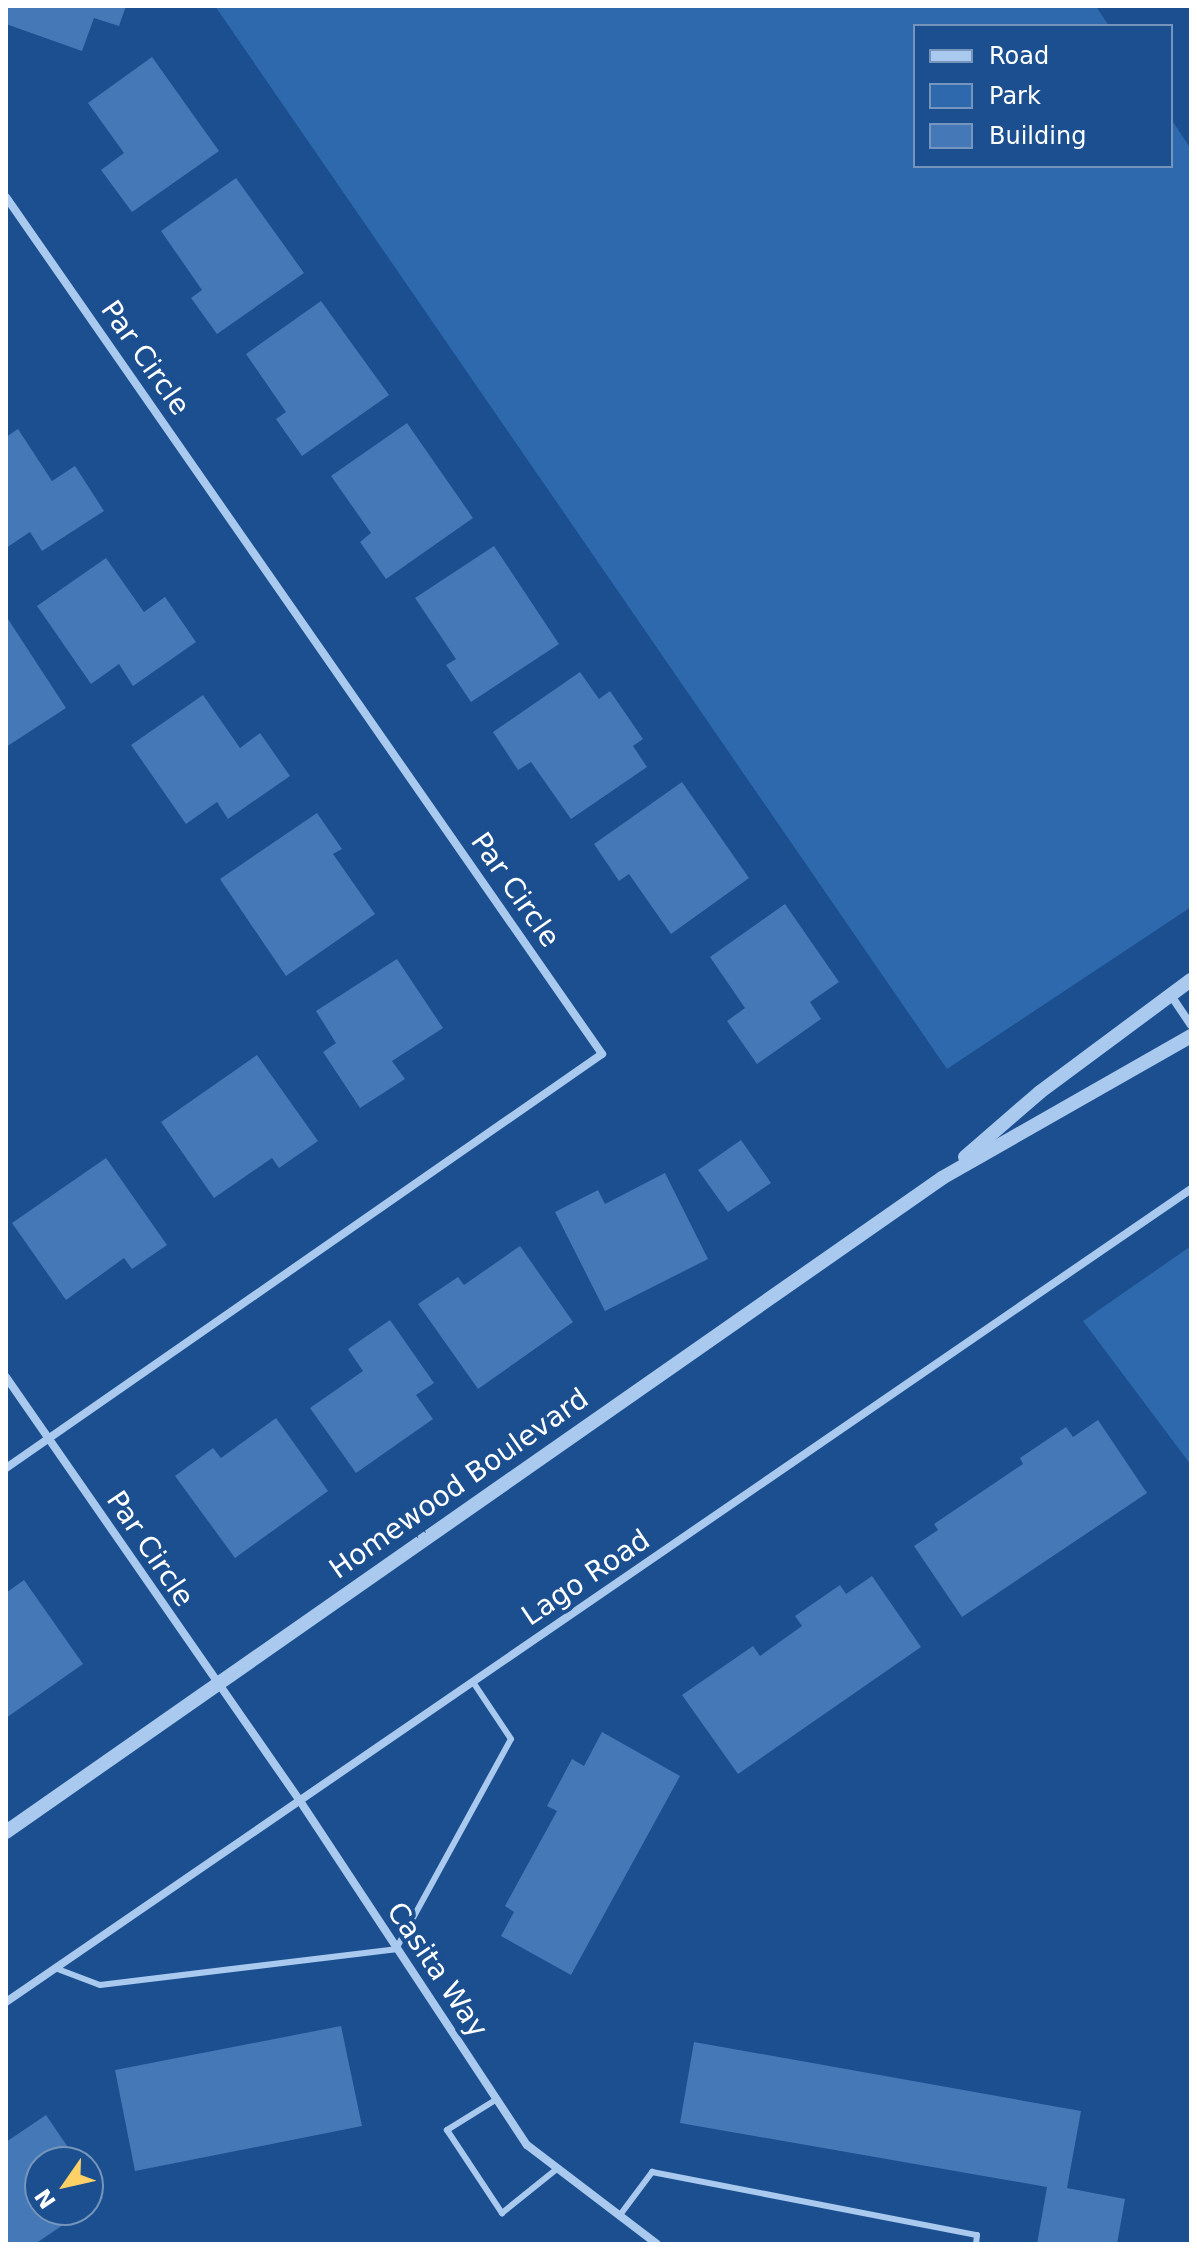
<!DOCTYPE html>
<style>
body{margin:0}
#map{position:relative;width:1197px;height:2250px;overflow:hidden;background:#1b4f8f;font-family:"DejaVu Sans",sans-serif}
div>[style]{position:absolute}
.green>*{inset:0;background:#2e69ad}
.building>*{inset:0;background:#4478b7}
.service>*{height:6px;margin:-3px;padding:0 3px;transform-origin:3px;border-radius:3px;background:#a9c9ee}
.minor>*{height:8px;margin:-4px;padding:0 4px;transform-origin:4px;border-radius:4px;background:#a9c9ee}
.tertiary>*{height:14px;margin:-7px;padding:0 7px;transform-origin:7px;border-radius:7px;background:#a9c9ee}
span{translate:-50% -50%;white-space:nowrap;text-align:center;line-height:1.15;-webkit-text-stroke:8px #1b4f8f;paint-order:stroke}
.street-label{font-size:28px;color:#fff}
.frame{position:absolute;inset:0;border:8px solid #fff;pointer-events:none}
.legend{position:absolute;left:913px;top:24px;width:260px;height:144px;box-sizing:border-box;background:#1b4f8f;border:2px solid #7695bc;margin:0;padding:10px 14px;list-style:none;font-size:24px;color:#fff}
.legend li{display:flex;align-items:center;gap:16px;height:40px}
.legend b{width:40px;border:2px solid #7695bc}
.north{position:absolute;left:24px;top:2146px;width:80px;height:80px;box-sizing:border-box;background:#1b4f8f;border:2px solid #7695bc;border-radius:50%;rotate:236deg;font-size:22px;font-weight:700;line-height:32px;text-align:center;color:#fff}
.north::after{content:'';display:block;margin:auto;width:28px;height:36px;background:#ffd166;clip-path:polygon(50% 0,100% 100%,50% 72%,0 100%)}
</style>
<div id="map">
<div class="green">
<div style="clip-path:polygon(215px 6px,1096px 6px,1109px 26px,915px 26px,915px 166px,1171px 166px,1171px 119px,1191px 149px,1191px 907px,947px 1069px)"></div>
<div style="clip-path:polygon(1191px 1246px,1191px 1465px,1083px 1321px)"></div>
</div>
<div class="building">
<div style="clip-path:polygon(6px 6px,126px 6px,119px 26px,94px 18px,82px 51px,6px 24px)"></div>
<div style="clip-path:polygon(152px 57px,219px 151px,132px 212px,101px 170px,124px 153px,88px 103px)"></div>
<div style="clip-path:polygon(236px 178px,304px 273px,217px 334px,191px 298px,202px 290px,161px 231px)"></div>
<div style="clip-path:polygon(321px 301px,389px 395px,302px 456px,276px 419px,286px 412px,246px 354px)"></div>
<div style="clip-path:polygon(407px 423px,473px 518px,386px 579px,360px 542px,371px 533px,331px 476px)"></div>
<div style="clip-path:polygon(18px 429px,52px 481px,75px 466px,104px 511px,42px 551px,30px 532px,6px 548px,6px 437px)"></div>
<div style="clip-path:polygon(494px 546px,559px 644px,471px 702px,446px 665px,456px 659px,415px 598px)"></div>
<div style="clip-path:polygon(106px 558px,144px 612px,165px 597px,196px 642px,133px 686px,119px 664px,91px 684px,37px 606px)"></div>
<div style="clip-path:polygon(6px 616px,66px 708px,6px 747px)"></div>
<div style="clip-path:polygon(580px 672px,599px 699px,610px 691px,643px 739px,633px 746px,647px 767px,571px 819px,531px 762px,518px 770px,493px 732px)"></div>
<div style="clip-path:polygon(203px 695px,240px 748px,260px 733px,290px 776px,228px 819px,217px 802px,186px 824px,131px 745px)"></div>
<div style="clip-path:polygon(682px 782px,749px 878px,671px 934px,629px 874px,619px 881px,594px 844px)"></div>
<div style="clip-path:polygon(317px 813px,342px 849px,333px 854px,375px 914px,286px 976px,220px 879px)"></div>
<div style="clip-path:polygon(785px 904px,839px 982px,810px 1002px,821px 1019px,757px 1064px,727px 1021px,745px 1008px,710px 957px)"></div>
<div style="clip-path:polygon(397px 959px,443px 1028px,392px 1061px,405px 1079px,360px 1108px,323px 1052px,336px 1043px,316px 1011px)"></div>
<div style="clip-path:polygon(257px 1055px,318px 1141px,279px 1168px,272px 1158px,214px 1198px,161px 1122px)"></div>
<div style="clip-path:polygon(741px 1140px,771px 1183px,728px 1212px,698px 1170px)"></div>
<div style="clip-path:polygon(106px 1158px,167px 1245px,132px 1269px,124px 1258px,66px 1300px,12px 1223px)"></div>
<div style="clip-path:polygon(665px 1173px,708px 1259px,605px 1311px,555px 1212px,598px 1190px,605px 1204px)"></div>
<div style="clip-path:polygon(520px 1246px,573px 1322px,478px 1389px,418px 1304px,458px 1277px,464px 1285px)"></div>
<div style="clip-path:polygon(390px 1320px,434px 1383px,416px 1395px,433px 1419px,356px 1473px,310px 1408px,363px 1371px,348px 1349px)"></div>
<div style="clip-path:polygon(276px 1418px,328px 1491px,235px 1558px,175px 1476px,213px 1448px,221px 1458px)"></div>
<div style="clip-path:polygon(1098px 1420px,1147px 1493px,962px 1617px,914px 1546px,938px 1530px,934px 1524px,1023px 1464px,1020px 1458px,1066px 1427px,1073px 1437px)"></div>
<div style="clip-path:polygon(872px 1576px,921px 1647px,738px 1774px,682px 1695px,753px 1646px,760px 1656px,802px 1626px,795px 1616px,840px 1585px,846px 1594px)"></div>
<div style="clip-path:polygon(24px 1580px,83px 1664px,6px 1718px,6px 1593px)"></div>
<div style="clip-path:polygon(602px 1732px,680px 1776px,571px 1975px,501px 1936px,514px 1912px,505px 1906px,557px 1811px,547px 1806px,572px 1759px,584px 1766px)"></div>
<div style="clip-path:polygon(341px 2026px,362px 2126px,135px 2171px,115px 2070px)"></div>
<div style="clip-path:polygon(694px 2042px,1081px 2111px,1067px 2188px,1125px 2199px,1117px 2244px,1037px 2244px,1047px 2187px,680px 2123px)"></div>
<div style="clip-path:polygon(46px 2115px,78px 2162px,40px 2162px,40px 2210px,85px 2210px,35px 2244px,6px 2244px,6px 2142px)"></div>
<div style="clip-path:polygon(88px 2177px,103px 2198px,88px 2208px)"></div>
</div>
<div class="service">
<div style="left:55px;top:1968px;width:48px;rotate:20.7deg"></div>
<div style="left:100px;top:1985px;width:298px;rotate:-6.9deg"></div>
<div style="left:396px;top:1949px;width:239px;rotate:-61.3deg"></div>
<div style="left:511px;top:1739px;width:69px;rotate:-123.7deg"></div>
<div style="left:497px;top:2099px;width:59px;rotate:148.2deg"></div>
<div style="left:447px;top:2130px;width:100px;rotate:56.5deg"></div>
<div style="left:502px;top:2213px;width:72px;rotate:-38.8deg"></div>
<div style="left:620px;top:2215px;width:54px;rotate:-53.3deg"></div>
<div style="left:652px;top:2172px;width:331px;rotate:11deg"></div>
<div style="left:977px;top:2235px;width:9px;rotate:96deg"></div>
</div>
<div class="minor">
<div style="left:6px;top:197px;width:1044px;rotate:55.18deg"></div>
<div style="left:602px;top:1054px;width:726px;rotate:145.21deg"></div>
<div style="left:1170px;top:994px;width:37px;rotate:56deg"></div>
<div style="left:6px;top:1377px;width:516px;rotate:55.26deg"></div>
<div style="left:300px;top:1801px;width:412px;rotate:56.6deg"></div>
<div style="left:527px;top:2145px;width:163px;rotate:37.3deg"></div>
<div style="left:6px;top:2002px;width:1437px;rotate:-34.45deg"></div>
</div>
<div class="tertiary">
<div style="left:965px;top:1157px;width:99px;rotate:-40.9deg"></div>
<div style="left:1040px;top:1092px;width:188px;rotate:-36.6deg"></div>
<div style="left:6px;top:1832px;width:1142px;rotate:-34.94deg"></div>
<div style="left:942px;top:1178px;width:287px;rotate:-29.7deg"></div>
</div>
<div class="street-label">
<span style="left:145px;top:358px;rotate:55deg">Par Circle</span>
<span style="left:515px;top:890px;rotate:55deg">Par Circle</span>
<span style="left:459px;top:1484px;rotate:-35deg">Homewood Boulevard</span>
<span style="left:150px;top:1549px;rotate:56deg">Par Circle</span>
<span style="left:586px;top:1578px;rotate:-34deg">Lago Road</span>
<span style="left:437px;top:1970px;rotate:56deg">Casita Way</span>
</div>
<div class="frame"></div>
<ul class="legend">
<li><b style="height:10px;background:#a9c9ee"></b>Road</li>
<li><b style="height:22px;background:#2e69ad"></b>Park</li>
<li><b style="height:22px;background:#4478b7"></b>Building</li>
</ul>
<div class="north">N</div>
</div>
